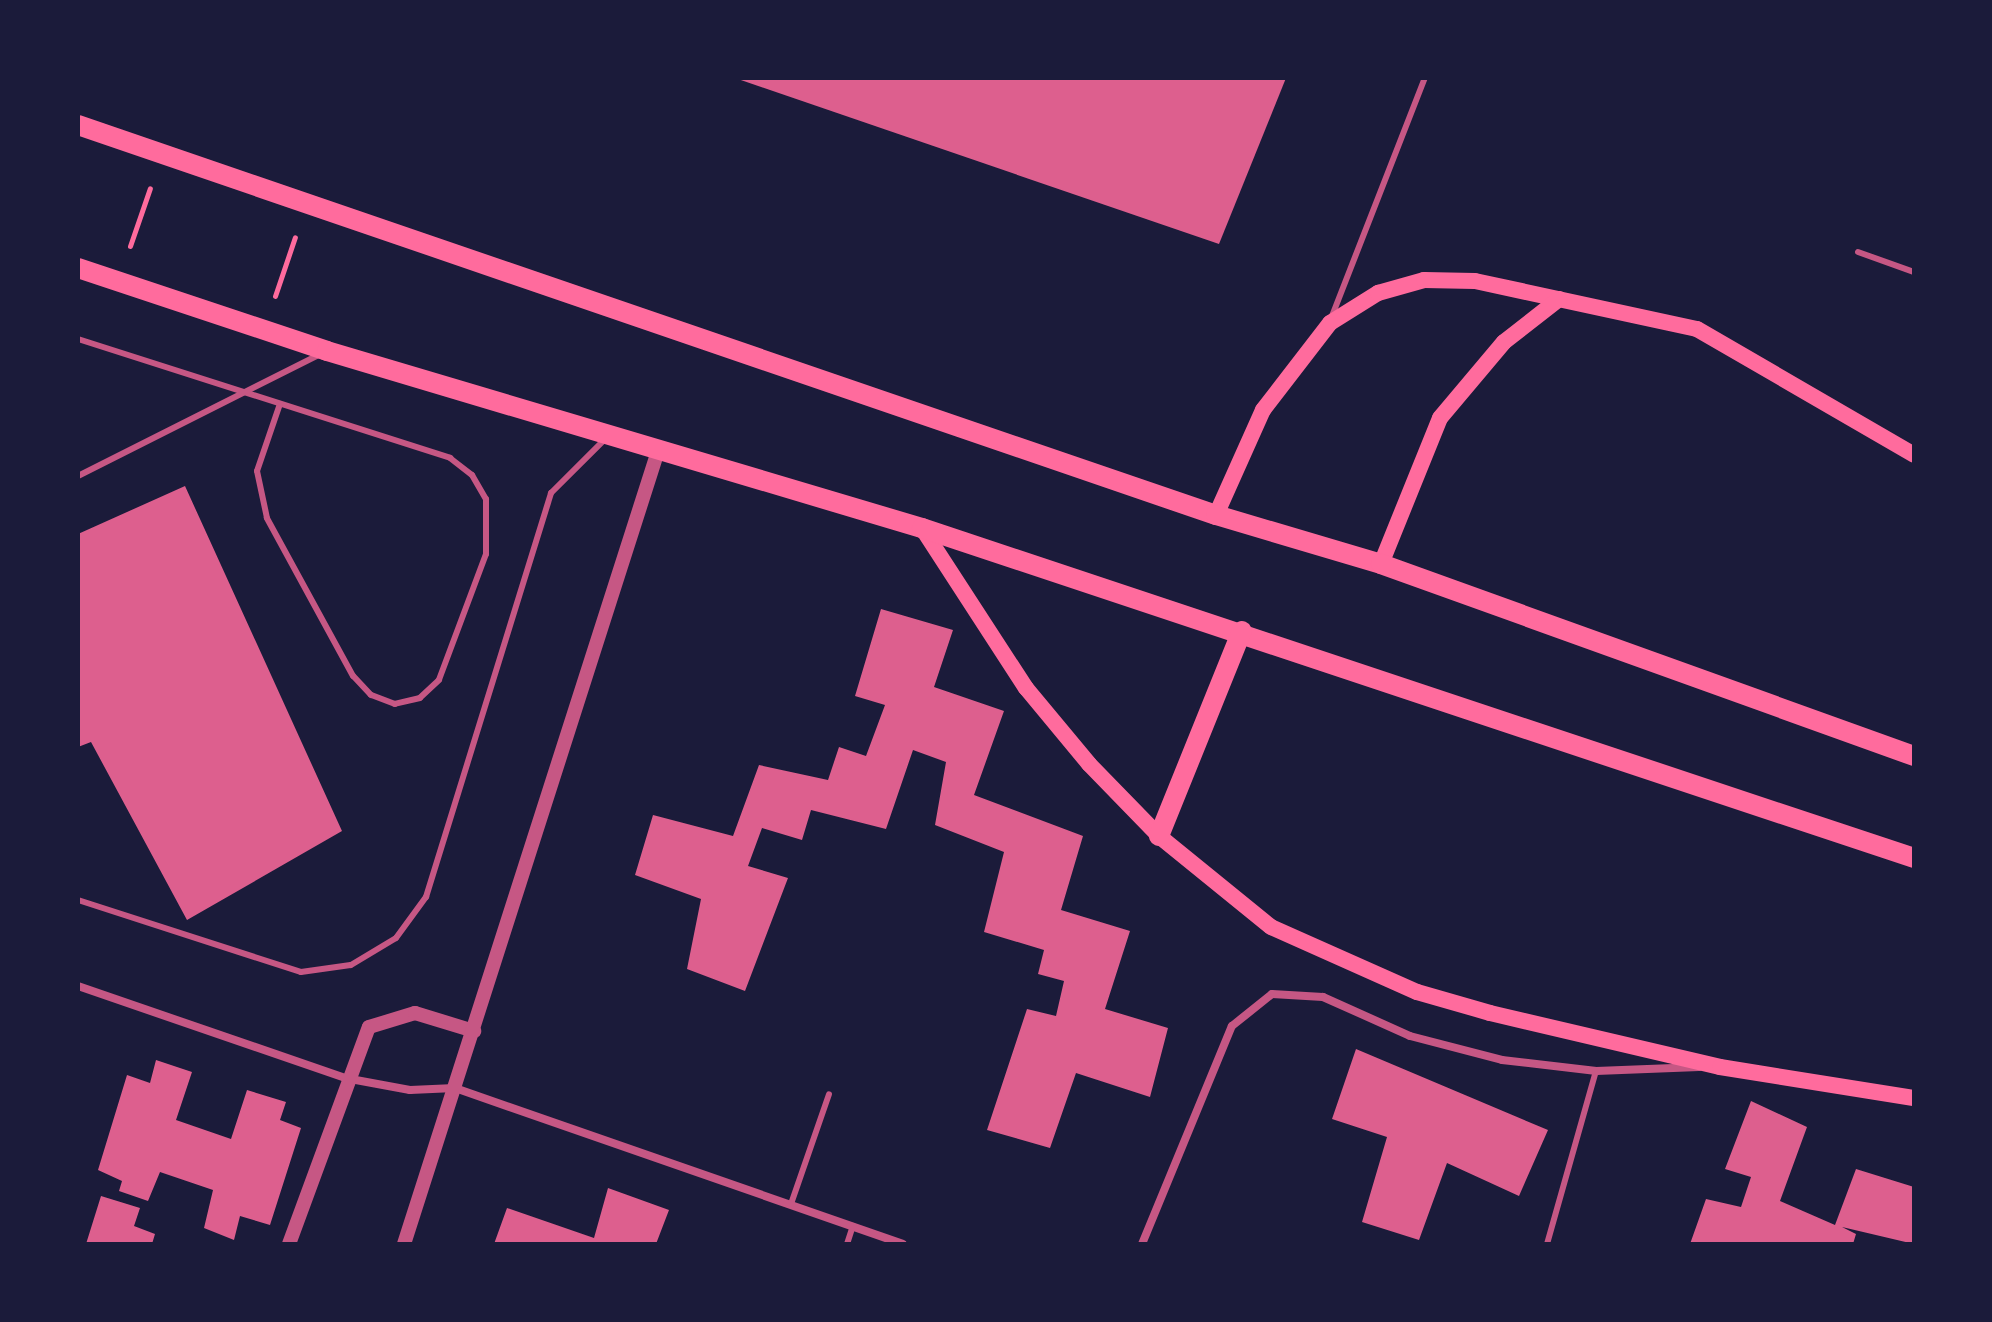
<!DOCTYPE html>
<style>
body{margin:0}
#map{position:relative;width:1992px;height:1322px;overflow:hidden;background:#1b1b3a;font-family:"Sofia Sans Condensed",sans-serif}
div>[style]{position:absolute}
.building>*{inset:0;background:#dd5f8e}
.path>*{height:5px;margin:-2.5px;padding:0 2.5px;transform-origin:2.5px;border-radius:2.5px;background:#ff6b9d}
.service>*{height:6px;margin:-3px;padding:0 3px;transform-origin:3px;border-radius:3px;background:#c65784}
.minor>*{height:8px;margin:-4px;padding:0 4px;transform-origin:4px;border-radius:4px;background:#c65784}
.tertiary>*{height:14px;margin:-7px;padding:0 7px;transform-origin:7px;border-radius:7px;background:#c65784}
.secondary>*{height:16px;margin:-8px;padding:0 8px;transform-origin:8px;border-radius:8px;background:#ff6b9d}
.primary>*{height:20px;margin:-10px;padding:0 10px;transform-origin:10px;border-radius:10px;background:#ff6b9d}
span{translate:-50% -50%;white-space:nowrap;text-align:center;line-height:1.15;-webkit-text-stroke:6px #1b1b3a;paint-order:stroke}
.frame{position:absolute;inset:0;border:80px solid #1b1b3a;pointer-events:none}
</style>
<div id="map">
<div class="building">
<div style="clip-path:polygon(735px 78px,1286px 78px,1219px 244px)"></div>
<div style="clip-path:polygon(185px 486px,342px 831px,187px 920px,91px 742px,78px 747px,78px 534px)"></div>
<div style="clip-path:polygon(881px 609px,953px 630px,934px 687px,1004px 711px,974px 795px,1083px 836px,1061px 910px,1130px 931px,1105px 1009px,1168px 1028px,1150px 1097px,1076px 1073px,1050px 1148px,987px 1130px,1027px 1009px,1056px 1016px,1064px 981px,1038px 974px,1044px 950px,984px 932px,1004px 852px,935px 825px,946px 762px,913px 750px,886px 829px,811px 810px,802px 840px,762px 828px,748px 866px,788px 878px,745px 991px,687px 969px,701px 899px,635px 875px,653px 815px,733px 836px,759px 765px,828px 780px,839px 747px,866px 756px,885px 705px,855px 696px)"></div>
<div style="clip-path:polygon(1356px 1049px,1548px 1130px,1519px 1196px,1447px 1163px,1419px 1240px,1362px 1222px,1387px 1137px,1332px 1119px)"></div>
<div style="clip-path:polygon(156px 1060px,192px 1072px,176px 1120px,231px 1139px,247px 1090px,286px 1102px,280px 1120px,301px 1128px,270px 1225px,240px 1216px,234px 1240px,204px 1228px,213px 1190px,160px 1172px,148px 1201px,119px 1191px,122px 1181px,98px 1170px,127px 1075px,150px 1083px)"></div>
<div style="clip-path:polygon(1751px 1101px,1807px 1127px,1780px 1201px,1835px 1225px,1856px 1169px,1914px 1187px,1914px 1244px,1842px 1227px,1856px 1234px,1853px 1244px,1690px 1244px,1706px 1199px,1741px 1207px,1751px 1177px,1725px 1169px)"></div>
<div style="clip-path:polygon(608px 1188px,669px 1210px,656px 1244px,494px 1244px,507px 1208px,594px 1238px)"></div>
<div style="clip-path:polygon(101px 1196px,140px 1208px,134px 1226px,155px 1234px,152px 1244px,86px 1244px)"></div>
</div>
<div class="path">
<div style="left:130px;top:246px;width:61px;rotate:-71deg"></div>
<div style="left:275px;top:296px;width:62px;rotate:-71.3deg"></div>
</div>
<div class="service">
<div style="left:1858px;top:252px;width:59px;rotate:19.7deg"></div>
<div style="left:1332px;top:316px;width:256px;rotate:-68.7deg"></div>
<div style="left:78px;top:339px;width:391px;rotate:17.7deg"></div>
<div style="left:450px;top:458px;width:28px;rotate:38deg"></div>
<div style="left:472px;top:475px;width:28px;rotate:60deg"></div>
<div style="left:486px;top:499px;width:55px;rotate:90deg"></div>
<div style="left:486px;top:554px;width:134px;rotate:110.5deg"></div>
<div style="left:439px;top:680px;width:26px;rotate:137deg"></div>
<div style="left:420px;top:698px;width:26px;rotate:167deg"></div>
<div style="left:395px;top:704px;width:26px;rotate:-159deg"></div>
<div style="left:371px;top:695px;width:26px;rotate:-133deg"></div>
<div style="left:353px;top:676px;width:180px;rotate:-118.6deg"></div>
<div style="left:267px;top:518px;width:48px;rotate:-102deg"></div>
<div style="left:257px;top:471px;width:71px;rotate:-71.1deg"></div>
<div style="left:78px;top:476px;width:272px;rotate:-26.7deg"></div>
<div style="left:78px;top:900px;width:234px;rotate:17.9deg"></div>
<div style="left:301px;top:972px;width:50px;rotate:-8deg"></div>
<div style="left:351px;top:965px;width:52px;rotate:-31deg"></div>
<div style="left:396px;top:938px;width:51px;rotate:-53.8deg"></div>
<div style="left:426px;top:897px;width:423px;rotate:-72.8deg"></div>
<div style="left:551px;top:493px;width:76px;rotate:-45deg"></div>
<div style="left:791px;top:1204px;width:116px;rotate:-70.9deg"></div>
<div style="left:847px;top:1244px;width:19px;rotate:-72deg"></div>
<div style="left:1547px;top:1244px;width:180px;rotate:-74.2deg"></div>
</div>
<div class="minor">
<div style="left:78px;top:986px;width:282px;rotate:19deg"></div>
<div style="left:345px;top:1078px;width:66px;rotate:10.5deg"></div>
<div style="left:410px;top:1090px;width:45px;rotate:-2.5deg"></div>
<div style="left:455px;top:1088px;width:474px;rotate:19.2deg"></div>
<div style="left:1142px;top:1244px;width:236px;rotate:-67.6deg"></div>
<div style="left:1232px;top:1026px;width:51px;rotate:-38.7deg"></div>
<div style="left:1272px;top:994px;width:51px;rotate:3.4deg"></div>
<div style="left:1323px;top:997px;width:95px;rotate:24.1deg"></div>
<div style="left:1410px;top:1036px;width:95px;rotate:14.6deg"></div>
<div style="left:1502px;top:1060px;width:95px;rotate:6.7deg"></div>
<div style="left:1596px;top:1071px;width:103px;rotate:-2.2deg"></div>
</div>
<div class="tertiary">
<div style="left:289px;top:1244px;width:231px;rotate:-69.8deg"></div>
<div style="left:369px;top:1027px;width:48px;rotate:-16.9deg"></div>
<div style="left:415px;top:1013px;width:62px;rotate:17deg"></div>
<div style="left:404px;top:1244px;width:833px;rotate:-72.24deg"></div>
</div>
<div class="secondary">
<div style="left:1216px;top:515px;width:115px;rotate:-65.9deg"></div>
<div style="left:1263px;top:410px;width:110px;rotate:-52.4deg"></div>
<div style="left:1330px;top:323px;width:57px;rotate:-32deg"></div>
<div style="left:1378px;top:293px;width:48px;rotate:-15.8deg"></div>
<div style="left:1424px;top:280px;width:51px;rotate:1.1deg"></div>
<div style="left:1475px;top:281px;width:227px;rotate:12.2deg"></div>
<div style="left:1697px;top:329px;width:251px;rotate:30.1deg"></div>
<div style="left:922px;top:528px;width:191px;rotate:57deg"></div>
<div style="left:1026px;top:688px;width:99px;rotate:50.3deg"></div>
<div style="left:1089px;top:764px;width:100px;rotate:45.8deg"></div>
<div style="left:1159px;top:836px;width:144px;rotate:39.1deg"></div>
<div style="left:1271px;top:927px;width:160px;rotate:24deg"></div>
<div style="left:1417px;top:992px;width:76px;rotate:16deg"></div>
<div style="left:1490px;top:1013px;width:236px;rotate:13.2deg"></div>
<div style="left:1720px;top:1067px;width:196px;rotate:9.1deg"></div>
<div style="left:1381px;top:564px;width:157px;rotate:-68deg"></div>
<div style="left:1440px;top:418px;width:99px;rotate:-49.9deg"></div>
<div style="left:1504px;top:342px;width:70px;rotate:-38deg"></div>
</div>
<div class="primary">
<div style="left:78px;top:125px;width:1203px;rotate:18.92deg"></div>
<div style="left:1216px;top:515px;width:172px;rotate:16.5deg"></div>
<div style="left:1381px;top:564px;width:567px;rotate:19.81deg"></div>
<div style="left:78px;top:268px;width:262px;rotate:18.4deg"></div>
<div style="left:327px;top:351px;width:621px;rotate:16.57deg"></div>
<div style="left:922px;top:528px;width:1045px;rotate:18.4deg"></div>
<div style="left:1159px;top:836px;width:221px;rotate:-68deg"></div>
</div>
<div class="frame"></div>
</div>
